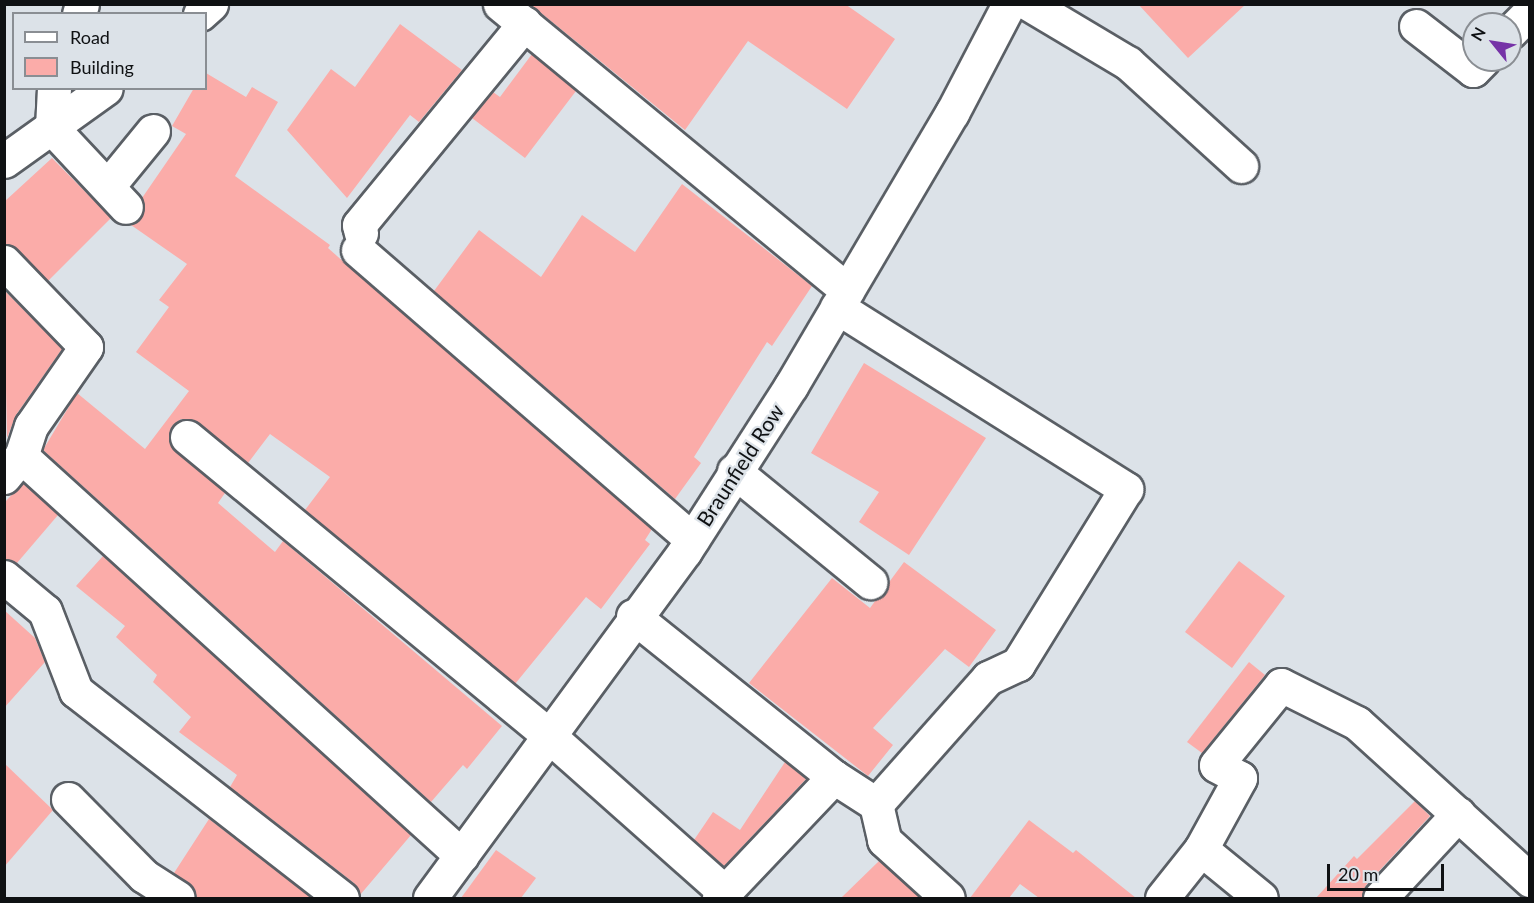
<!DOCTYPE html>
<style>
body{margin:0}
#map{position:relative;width:1534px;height:903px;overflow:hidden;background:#dce2e8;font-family:Lato,sans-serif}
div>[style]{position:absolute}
.building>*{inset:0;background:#fbaca9}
.roads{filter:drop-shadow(2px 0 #5a5f65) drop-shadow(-2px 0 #5a5f65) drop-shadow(0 2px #5a5f65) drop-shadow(0 -2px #5a5f65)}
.minor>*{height:33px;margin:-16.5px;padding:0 16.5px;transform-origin:16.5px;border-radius:16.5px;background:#fff}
span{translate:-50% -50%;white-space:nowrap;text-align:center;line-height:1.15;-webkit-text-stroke:4.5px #dce2e8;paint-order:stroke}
.street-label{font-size:21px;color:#0f1113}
.frame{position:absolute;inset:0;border:6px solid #0f1113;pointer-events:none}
.legend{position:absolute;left:12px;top:12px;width:195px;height:78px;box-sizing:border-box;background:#dce2e8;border:2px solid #8a8e93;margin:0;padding:8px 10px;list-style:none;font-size:18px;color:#0f1113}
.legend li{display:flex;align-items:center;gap:12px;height:30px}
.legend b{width:30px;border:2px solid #8a8e93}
.north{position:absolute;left:1462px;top:12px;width:60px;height:60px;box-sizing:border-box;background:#dce2e8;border:2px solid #8a8e93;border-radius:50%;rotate:300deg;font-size:16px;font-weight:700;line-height:24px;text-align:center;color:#0f1113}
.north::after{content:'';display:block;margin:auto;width:21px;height:27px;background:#7633a7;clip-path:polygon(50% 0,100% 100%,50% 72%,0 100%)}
.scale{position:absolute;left:1327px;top:864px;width:117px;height:27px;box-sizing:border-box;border:3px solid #0f1113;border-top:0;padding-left:8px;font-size:18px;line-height:21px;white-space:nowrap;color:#0f1113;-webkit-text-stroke:4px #dce2e8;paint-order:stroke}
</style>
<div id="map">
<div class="building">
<div style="clip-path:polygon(530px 4px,845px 4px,895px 39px,847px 109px,748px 41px,685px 130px)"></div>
<div style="clip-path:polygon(1138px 4px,1246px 4px,1188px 58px)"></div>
<div style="clip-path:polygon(400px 24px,462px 70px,419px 122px,410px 115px,347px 198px,287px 130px,331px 69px,355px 87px)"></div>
<div style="clip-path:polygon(532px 54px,576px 91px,525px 158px,472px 118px,493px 92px,500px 97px)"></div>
<div style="clip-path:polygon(206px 73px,246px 97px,252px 87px,278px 102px,235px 176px,330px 245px,328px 248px,346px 264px,652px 529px,645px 540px,650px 544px,601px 609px,586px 597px,515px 684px,305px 510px,330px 477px,270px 434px,248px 463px,198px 422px,181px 419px,172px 426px,170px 444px,225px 493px,218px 503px,275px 552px,283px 541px,502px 726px,467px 769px,463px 765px,431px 802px,43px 450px,77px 393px,145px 449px,189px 391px,136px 352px,169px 307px,159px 300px,187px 264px,131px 225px,144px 213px,142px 198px,186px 134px,172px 126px,194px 88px,206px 88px)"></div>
<div style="clip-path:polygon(52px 158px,111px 218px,48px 281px,17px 249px,4px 244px,4px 202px)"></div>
<div style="clip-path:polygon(682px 184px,812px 286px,772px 346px,767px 342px,694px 457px,701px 463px,675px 499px,434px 291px,479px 230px,541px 277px,582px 215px,635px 252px)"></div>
<div style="clip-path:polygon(4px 290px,62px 349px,16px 415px,7px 438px)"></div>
<div style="clip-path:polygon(864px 363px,986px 438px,909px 555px,859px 522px,879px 492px,811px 453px)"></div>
<div style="clip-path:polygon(23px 483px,58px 515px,17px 563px,4px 559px,4px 503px)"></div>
<div style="clip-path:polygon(103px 556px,411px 835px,360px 895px,354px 883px,230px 787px,237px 775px,179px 732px,191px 717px,153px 682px,157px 675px,116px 637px,125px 626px,76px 586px)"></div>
<div style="clip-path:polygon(1239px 561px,1285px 596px,1232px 668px,1185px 632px)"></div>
<div style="clip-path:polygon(904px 562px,996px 630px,969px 667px,945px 649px,873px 728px,893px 745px,868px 776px,749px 683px,832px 578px,870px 608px)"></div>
<div style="clip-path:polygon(4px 610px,35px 638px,45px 662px,4px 708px)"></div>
<div style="clip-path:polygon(1249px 662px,1265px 675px,1202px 753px,1187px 742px)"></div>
<div style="clip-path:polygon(785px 762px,806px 779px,724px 866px,694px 840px,713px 812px,740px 830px)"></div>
<div style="clip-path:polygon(4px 763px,53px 810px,4px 867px)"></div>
<div style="clip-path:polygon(1415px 801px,1430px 816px,1366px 885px,1362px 898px,1316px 898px,1354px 856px,1357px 859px)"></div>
<div style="clip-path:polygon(209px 819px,312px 898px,197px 898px,194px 889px,174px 873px)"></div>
<div style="clip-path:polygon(1029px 820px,1073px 853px,1076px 850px,1136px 898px,1039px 898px,1020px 884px,1009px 898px,970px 898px)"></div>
<div style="clip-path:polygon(496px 850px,536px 878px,521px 898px,461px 898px)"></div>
<div style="clip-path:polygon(879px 861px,921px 898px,841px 898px)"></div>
</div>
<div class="roads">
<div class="minor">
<div style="left:500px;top:4px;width:450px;rotate:39.5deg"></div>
<div style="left:1029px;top:4px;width:115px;rotate:30.8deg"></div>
<div style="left:1128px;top:63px;width:153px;rotate:42.3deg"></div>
<div style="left:79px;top:14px;width:10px;rotate:-73deg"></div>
<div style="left:200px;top:14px;width:15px;rotate:-42deg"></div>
<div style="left:1416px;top:26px;width:72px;rotate:37.7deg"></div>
<div style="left:1473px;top:70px;width:14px;rotate:-45deg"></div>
<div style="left:1510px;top:32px;width:28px;rotate:-45deg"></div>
<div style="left:54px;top:88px;width:40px;rotate:92.9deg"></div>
<div style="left:52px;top:128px;width:108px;rotate:46.9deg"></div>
<div style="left:4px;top:161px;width:125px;rotate:-35.6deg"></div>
<div style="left:108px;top:186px;width:71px;rotate:-50.7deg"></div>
<div style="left:361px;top:233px;width:8px;rotate:-104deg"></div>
<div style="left:359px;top:225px;width:261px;rotate:-50.6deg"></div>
<div style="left:358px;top:250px;width:442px;rotate:40.9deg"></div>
<div style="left:4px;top:262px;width:118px;rotate:46deg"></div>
<div style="left:86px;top:347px;width:96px;rotate:124.8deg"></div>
<div style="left:31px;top:426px;width:32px;rotate:108deg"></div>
<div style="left:21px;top:456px;width:27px;rotate:129deg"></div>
<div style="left:837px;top:307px;width:342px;rotate:32.2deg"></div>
<div style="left:1126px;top:489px;width:206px;rotate:121.7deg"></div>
<div style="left:1018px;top:664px;width:33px;rotate:155deg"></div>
<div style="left:988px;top:678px;width:169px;rotate:131.6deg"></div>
<div style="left:187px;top:437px;width:468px;rotate:39.5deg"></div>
<div style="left:548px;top:735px;width:238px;rotate:41.6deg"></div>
<div style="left:21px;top:456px;width:595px;rotate:42.21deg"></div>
<div style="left:734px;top:471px;width:176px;rotate:39.2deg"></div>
<div style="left:4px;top:577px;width:53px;rotate:39.7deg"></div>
<div style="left:45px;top:611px;width:86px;rotate:68.8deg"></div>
<div style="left:76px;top:691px;width:337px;rotate:37.9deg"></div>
<div style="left:633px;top:616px;width:258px;rotate:38.7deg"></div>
<div style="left:834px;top:777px;width:50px;rotate:32.7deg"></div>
<div style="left:876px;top:804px;width:37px;rotate:77deg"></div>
<div style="left:884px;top:840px;width:86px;rotate:42.2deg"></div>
<div style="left:68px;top:799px;width:108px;rotate:45.4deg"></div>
<div style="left:144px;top:876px;width:40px;rotate:32.9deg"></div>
<div style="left:1201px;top:849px;width:81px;rotate:-61.2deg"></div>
<div style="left:1240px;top:778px;width:27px;rotate:-152deg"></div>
<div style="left:1216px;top:765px;width:103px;rotate:-50.9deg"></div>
<div style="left:1281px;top:685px;width:85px;rotate:26.6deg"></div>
<div style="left:1357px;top:723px;width:234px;rotate:42.2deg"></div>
<div style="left:430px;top:898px;width:431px;rotate:-53.7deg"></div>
<div style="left:685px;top:551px;width:196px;rotate:-57.3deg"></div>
<div style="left:791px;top:386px;width:317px;rotate:-59.5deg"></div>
<div style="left:952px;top:113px;width:123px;rotate:-62.4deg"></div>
<div style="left:719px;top:898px;width:167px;rotate:-46.5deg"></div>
<div style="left:1162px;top:898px;width:63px;rotate:-51.5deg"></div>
<div style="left:1201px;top:849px;width:77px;rotate:39.2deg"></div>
<div style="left:1380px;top:898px;width:115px;rotate:-47.1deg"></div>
</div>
</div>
<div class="street-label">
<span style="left:740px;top:465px;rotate:-57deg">Braunfield Row</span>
</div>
<div class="frame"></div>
<ul class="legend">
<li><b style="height:8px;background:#fff"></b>Road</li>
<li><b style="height:16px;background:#fbaca9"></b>Building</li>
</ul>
<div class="north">N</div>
<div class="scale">20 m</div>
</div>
